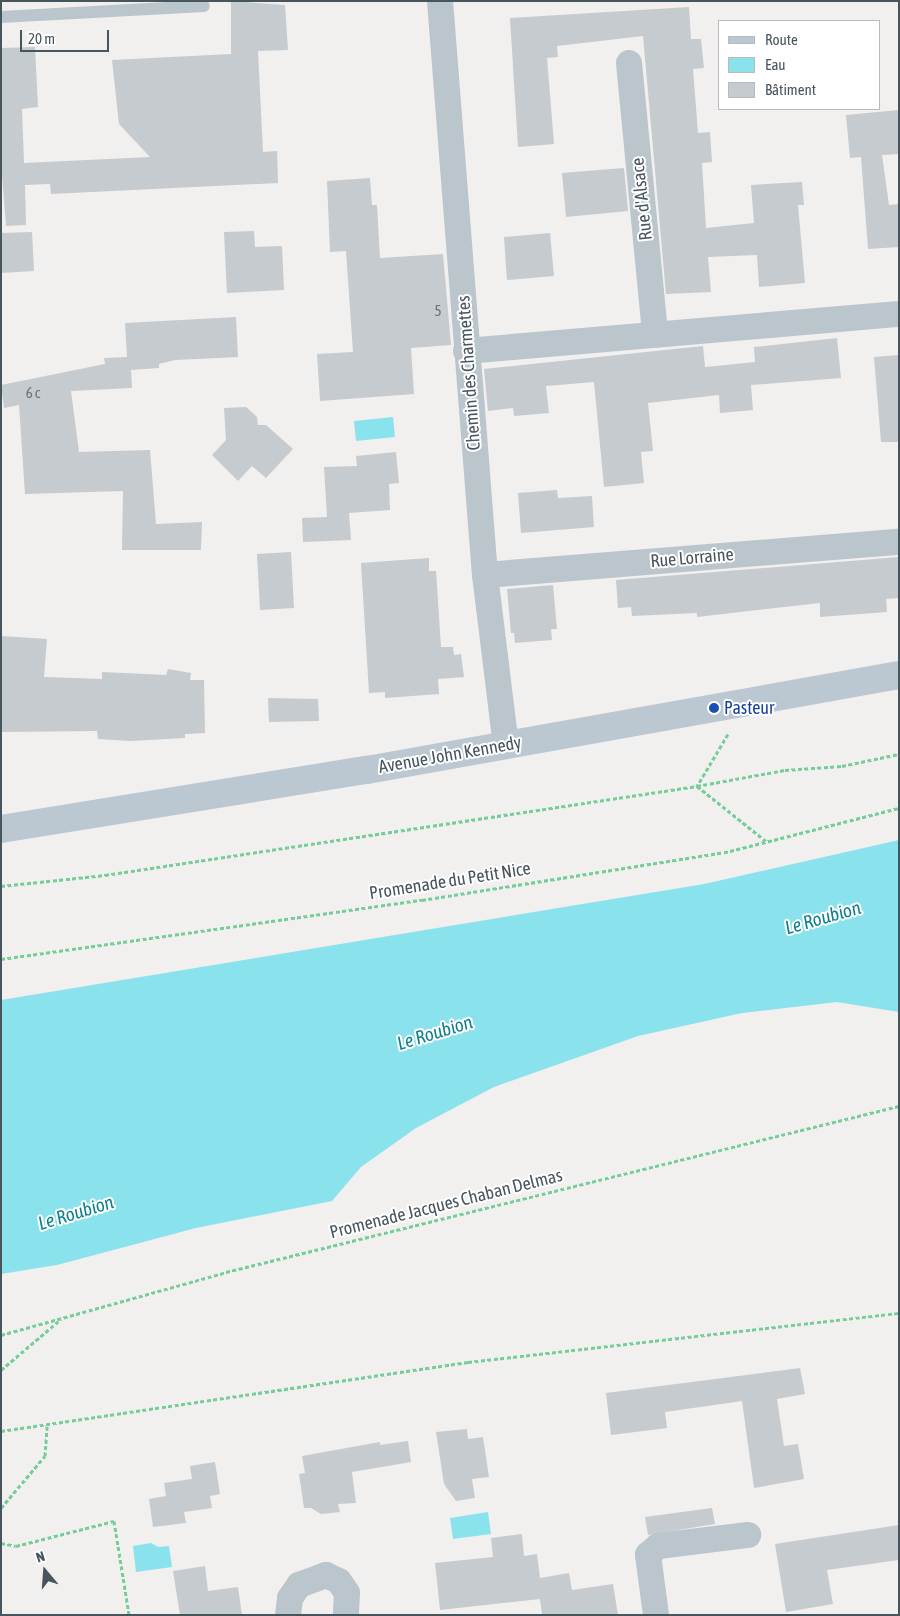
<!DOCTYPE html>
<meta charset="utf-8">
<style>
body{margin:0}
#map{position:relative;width:900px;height:1616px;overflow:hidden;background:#f2efef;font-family:"Asap Condensed",sans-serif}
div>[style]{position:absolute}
.water>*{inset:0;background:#8ae2ed}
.building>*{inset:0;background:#c6cbcf}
.path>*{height:3px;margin-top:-1.5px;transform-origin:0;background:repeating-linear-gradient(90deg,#75ce99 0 4px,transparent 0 6.5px)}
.lane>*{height:12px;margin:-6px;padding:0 6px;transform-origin:6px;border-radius:6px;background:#bbc5cc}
.street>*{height:26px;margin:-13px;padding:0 13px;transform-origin:13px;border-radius:13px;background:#bbc5cc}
.secondary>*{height:28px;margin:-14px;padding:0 14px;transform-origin:14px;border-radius:14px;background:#bbc8d1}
.dots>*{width:14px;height:14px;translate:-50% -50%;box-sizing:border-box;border:2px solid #fff;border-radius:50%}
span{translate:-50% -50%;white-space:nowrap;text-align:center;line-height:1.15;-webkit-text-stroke:4px #fff;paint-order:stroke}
.number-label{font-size:15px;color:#67727a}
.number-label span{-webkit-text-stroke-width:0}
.street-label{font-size:18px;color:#47555d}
.transit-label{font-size:18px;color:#164399}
.left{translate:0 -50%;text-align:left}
.water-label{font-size:19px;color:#0b7f8e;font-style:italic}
.frame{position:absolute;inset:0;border:2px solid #47555d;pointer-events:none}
.legend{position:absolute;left:718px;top:20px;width:162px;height:90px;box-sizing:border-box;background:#fff;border:1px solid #b5bbbe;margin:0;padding:6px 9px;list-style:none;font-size:15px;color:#47555d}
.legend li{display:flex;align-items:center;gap:10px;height:25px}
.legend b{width:25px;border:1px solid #b5bbbe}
.north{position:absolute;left:20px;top:1546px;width:50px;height:50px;-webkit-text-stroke:4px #fff;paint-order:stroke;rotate:342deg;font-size:14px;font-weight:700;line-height:20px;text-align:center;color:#47555d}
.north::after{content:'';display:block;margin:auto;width:18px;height:22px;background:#47555d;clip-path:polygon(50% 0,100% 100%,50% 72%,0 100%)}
.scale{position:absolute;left:20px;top:30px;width:89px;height:22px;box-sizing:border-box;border:2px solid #47555d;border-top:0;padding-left:6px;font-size:15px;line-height:18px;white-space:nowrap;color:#47555d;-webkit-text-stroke:4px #fff;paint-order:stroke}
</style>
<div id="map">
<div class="water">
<div style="clip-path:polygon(393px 417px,395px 437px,356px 441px,354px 421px)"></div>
<div style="clip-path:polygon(899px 840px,899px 1012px,837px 1002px,742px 1013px,638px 1036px,494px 1087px,416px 1128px,361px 1167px,332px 1201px,196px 1228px,57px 1265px,1px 1274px,1px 1000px,704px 884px)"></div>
<div style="clip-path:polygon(488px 1512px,491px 1534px,453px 1539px,450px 1518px)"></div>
<div style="clip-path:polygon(151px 1543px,158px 1547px,169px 1546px,172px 1567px,136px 1572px,133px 1546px)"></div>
</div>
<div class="building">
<div style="clip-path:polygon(231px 1px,285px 5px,288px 50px,258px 51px,263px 152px,277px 151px,278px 183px,51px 194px,50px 184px,25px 185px,26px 225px,6px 226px,1px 162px,1px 48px,35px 47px,38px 107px,22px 109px,24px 163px,150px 157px,119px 124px,112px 60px,231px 54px)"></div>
<div style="clip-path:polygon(689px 7px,691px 39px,701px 39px,704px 68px,693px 69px,698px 133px,710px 132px,712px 162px,702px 163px,706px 228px,754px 223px,751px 185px,802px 182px,804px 205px,798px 205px,805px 283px,759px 287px,757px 255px,708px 257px,711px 292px,666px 294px,643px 36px,557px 46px,558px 57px,547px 58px,554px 144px,518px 147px,510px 18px)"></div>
<div style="clip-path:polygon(899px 110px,899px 154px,882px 155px,889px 205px,899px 204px,899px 247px,868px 249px,861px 157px,850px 158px,846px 115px)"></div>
<div style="clip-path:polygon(624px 168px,628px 211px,566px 217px,562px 173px)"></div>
<div style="clip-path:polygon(370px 178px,372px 205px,377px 205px,380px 258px,443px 254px,451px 345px,411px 348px,414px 394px,320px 401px,317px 354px,353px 352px,346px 251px,330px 252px,327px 181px)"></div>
<div style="clip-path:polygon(254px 231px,255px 247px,282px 246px,284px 290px,227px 293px,224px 232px)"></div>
<div style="clip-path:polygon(32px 232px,34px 271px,1px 273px,1px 233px)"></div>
<div style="clip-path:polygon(550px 233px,554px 276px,507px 280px,504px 237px)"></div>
<div style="clip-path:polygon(236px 317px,238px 357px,175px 360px,159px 364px,159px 368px,131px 370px,132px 388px,71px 391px,79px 452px,150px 450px,156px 524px,202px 522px,201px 550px,122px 550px,123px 491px,25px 494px,19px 405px,4px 408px,1px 385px,105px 364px,104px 358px,127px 357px,125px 323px)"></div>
<div style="clip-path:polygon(837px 338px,841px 378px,751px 385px,753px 410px,720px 413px,719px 395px,648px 403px,653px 451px,641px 452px,644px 483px,604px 487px,594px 382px,546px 386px,549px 413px,514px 416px,513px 408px,488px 411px,484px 369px,703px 346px,705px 367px,755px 362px,754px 347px)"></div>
<div style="clip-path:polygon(899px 355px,899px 442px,881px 442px,874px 357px)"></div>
<div style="clip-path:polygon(246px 407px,257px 417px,258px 425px,266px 425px,293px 449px,266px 478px,252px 466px,238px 481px,212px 455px,226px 440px,224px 408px)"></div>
<div style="clip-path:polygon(396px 452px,399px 483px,389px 484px,390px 510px,349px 513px,351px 540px,303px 542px,302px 518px,327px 517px,324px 467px,357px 466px,356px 456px)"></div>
<div style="clip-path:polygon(557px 490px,558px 498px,592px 496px,594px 527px,521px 533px,518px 493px)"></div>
<div style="clip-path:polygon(291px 552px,294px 608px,260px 610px,257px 554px)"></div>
<div style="clip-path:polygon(899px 557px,899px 598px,886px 599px,887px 612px,820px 617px,820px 603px,697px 617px,697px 613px,632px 616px,631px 607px,618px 608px,616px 580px)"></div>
<div style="clip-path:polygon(429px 558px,429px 571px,436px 571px,441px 647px,453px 647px,454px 655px,461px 654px,464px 677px,438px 679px,439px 694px,385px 698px,385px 692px,369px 693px,361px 563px)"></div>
<div style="clip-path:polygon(553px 585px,557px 629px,551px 629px,552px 640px,515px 643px,514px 633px,511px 633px,507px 589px)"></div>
<div style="clip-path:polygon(1px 636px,47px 639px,44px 677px,102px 679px,102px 672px,166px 675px,168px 669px,191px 673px,190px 680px,204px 680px,205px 733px,185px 734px,185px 738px,130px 741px,98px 739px,97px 731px,1px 732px)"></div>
<div style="clip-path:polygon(268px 698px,318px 699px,319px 721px,269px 722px)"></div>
<div style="clip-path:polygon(800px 1368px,805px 1394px,777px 1399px,784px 1446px,798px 1444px,804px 1479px,754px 1488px,742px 1401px,665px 1412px,667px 1428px,611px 1435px,606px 1393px)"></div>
<div style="clip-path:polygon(467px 1429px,468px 1439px,483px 1437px,489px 1477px,472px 1479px,475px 1498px,456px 1501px,444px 1484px,436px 1432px)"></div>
<div style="clip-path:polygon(408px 1441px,411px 1462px,352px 1472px,356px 1503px,338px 1504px,340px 1512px,321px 1514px,311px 1508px,304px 1508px,299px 1474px,305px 1473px,302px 1456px,380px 1442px,380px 1445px)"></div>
<div style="clip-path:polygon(215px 1462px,220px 1494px,210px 1496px,212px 1508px,184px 1512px,186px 1523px,153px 1527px,149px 1499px,166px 1496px,164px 1483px,192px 1479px,190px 1466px)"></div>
<div style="clip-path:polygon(712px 1508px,715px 1524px,648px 1535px,645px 1517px)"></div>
<div style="clip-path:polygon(899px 1525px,899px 1560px,827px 1570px,833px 1604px,786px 1612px,775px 1544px)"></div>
<div style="clip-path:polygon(522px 1534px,524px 1556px,537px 1554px,540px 1578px,569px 1573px,572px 1590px,613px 1584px,618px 1615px,542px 1615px,540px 1599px,440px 1610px,435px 1563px,493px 1557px,491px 1538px)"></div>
<div style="clip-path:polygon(205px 1566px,208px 1591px,238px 1587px,242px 1615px,180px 1615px,173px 1571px)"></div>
</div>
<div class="path">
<div style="left:728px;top:734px;width:61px;rotate:120.8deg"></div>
<div style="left:697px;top:786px;width:88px;rotate:38.6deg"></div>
<div style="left:1px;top:886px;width:105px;rotate:-6deg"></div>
<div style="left:105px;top:875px;width:599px;rotate:-8.55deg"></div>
<div style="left:697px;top:786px;width:89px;rotate:-10.3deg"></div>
<div style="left:785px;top:770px;width:57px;rotate:-4deg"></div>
<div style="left:842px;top:766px;width:58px;rotate:-11.9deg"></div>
<div style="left:1px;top:959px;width:425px;rotate:-8deg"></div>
<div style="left:422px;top:900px;width:312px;rotate:-9deg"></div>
<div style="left:730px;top:851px;width:174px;rotate:-14.3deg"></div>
<div style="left:1px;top:1335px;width:234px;rotate:-15.6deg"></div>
<div style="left:226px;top:1272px;width:693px;rotate:-13.86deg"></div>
<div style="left:1px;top:1370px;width:79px;rotate:-40.4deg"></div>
<div style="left:1px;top:1431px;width:472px;rotate:-8.4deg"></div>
<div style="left:468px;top:1362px;width:434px;rotate:-6.5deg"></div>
<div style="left:1px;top:1508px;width:68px;rotate:-49.8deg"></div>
<div style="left:45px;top:1456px;width:32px;rotate:-86deg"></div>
<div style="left:1px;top:1543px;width:15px;rotate:11deg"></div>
<div style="left:16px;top:1546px;width:101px;rotate:-14.3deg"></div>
<div style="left:114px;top:1521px;width:95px;rotate:80.9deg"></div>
</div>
<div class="lane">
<div style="left:1px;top:17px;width:203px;rotate:-3.1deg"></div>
</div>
<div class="street">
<div style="left:440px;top:1px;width:576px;rotate:85.52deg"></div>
<div style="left:485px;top:575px;width:171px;rotate:83deg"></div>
<div style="left:629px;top:63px;width:273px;rotate:84.5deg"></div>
<div style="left:466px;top:351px;width:435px;rotate:-4.9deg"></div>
<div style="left:485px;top:575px;width:415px;rotate:-4.6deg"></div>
<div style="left:288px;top:1615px;width:17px;rotate:-83deg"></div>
<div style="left:290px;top:1598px;width:16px;rotate:-55deg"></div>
<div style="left:299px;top:1585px;width:29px;rotate:-20deg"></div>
<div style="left:326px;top:1575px;width:14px;rotate:25deg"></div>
<div style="left:339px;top:1581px;width:14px;rotate:56deg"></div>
<div style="left:347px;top:1593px;width:22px;rotate:93deg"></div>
<div style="left:656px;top:1615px;width:61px;rotate:-97.6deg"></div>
<div style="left:648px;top:1555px;width:13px;rotate:-42deg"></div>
<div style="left:658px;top:1546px;width:91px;rotate:-7deg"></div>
</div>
<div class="secondary">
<div style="left:1px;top:829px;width:371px;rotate:-9.2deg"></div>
<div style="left:367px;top:770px;width:540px;rotate:-10.12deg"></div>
</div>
<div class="dots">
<div style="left:714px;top:708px;background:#1a4fb4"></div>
</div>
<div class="number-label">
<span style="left:438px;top:311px">5</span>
<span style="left:33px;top:393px">6 c</span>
</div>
<div class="street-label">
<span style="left:642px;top:199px;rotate:-96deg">Rue d'Alsace</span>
<span style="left:469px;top:373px;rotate:-94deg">Chemin des Charmettes</span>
<span style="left:692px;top:558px;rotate:-5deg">Rue Lorraine</span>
<span style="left:450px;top:755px;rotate:-10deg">Avenue John Kennedy</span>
<span style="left:450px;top:881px;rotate:-9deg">Promenade du Petit Nice</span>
<span style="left:446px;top:1204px;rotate:-14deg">Promenade Jacques Chaban Delmas</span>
</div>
<div class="transit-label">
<span class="left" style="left:724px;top:708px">Pasteur</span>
</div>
<div class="water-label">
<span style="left:823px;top:918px;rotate:-16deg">Le Roubion</span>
<span style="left:435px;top:1033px;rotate:-17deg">Le Roubion</span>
<span style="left:76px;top:1213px;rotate:-17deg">Le Roubion</span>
</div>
<div class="frame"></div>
<ul class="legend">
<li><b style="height:6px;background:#bbc8d1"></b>Route</li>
<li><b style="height:14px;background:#8ae2ed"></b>Eau</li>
<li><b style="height:14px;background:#c6cbcf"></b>Bâtiment</li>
</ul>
<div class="north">N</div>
<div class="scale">20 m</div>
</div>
